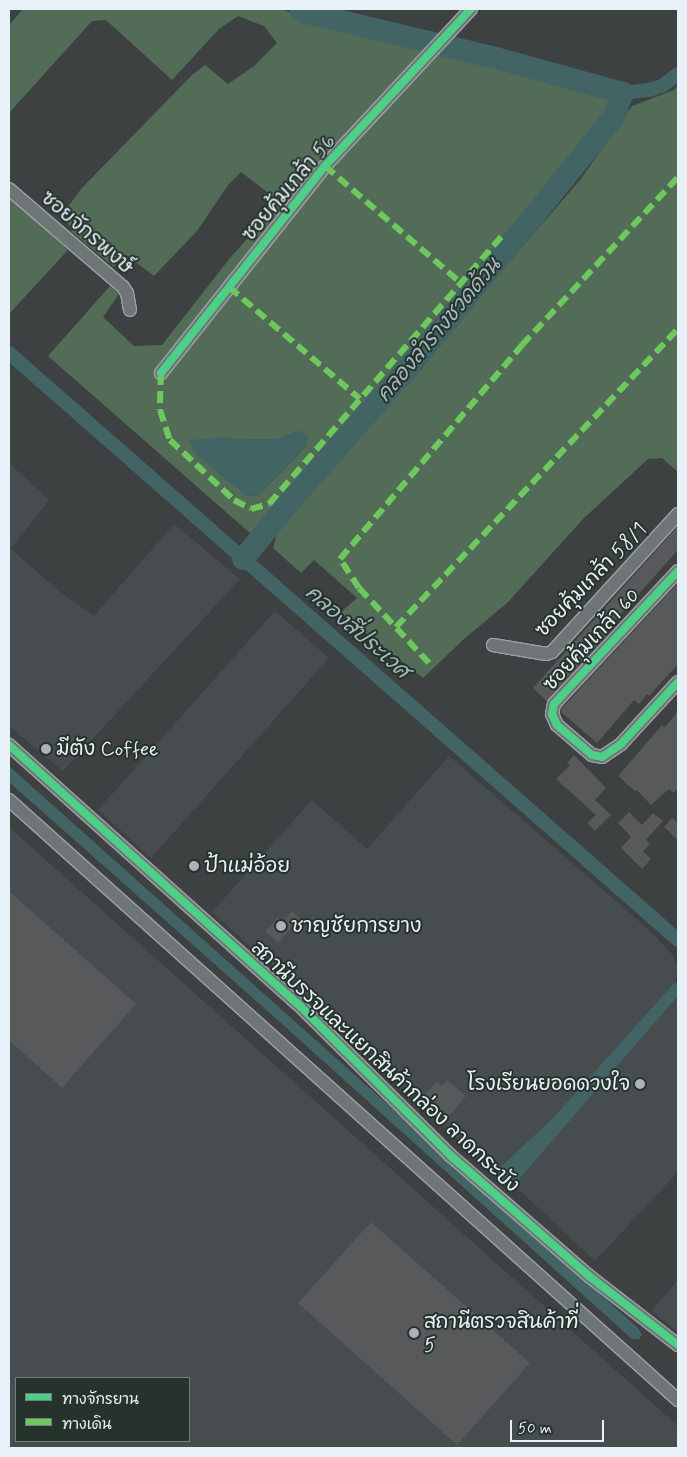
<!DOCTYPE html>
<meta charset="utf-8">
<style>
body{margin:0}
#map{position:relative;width:687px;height:1457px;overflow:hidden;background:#3d4141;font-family:Mynerve,"Playpen Sans Thai",sans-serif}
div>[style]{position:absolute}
.built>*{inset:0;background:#474c4f}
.green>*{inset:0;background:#526c58}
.water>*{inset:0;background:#436465}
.canal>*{height:14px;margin:-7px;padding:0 7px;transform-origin:7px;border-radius:7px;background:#436465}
.river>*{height:22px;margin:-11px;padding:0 11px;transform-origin:11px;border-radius:11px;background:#436465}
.building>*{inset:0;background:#57595a}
.roads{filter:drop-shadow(1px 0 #9ea1a3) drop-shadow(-1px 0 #9ea1a3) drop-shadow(0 1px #9ea1a3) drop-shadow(0 -1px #9ea1a3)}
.minor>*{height:12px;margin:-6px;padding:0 6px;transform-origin:6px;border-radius:6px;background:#6e7576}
.quiet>*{height:6px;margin-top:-3px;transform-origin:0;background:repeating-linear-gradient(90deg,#6dc95d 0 12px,transparent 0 18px)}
.cycleway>*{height:8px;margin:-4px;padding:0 4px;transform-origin:4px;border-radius:4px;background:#4dcf88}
.dots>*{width:14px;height:14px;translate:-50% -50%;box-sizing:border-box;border:2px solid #26332d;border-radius:50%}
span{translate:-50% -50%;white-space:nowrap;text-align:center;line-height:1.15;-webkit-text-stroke:4px #26332d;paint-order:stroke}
.street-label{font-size:20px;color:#e8f1f8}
.poi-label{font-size:20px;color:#e8f1f8}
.left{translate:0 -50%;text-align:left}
.right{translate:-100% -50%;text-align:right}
.water-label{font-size:21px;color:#a6babf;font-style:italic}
.frame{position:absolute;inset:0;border:10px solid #e8f1f8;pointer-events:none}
.legend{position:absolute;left:15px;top:1377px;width:175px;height:65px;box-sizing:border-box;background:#26332d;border:1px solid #747f7e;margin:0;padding:6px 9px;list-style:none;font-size:15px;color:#e8f1f8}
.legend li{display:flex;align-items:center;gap:10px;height:25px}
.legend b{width:25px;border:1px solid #747f7e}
.scale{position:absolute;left:510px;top:1420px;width:94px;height:22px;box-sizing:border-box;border:2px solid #e8f1f8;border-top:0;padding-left:6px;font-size:15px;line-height:18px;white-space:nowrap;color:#e8f1f8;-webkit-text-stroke:4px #26332d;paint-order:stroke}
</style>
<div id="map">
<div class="built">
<div style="clip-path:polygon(9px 463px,49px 500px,11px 549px,59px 591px,94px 616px,174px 524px,240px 579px,63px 771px,9px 726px)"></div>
<div style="clip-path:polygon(275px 611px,329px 658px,151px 858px,98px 810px)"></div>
<div style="clip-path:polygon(449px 756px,648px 929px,671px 953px,678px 968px,675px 982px,553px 1118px,493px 1174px,338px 1024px,212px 912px,312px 800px,367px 849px)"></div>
<div style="clip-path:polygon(evenodd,9px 827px,678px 1426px,678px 1448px,9px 1448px,9px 827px,16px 1378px,189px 1378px,189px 1441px,16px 1441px,16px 1378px)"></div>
<div style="clip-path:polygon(678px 996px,678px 1172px,595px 1261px,514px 1185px)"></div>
<div style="clip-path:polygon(678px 1280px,678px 1333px,652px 1310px)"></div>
</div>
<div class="green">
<div style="clip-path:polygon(evenodd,23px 9px,282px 9px,321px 26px,390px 37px,607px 96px,611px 109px,601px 125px,556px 181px,263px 527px,251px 534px,48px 356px,110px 286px,119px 294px,103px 317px,134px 346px,162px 345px,230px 258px,280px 202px,241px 172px,228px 185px,197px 231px,154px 276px,125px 254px,114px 267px,72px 232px,64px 212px,81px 189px,192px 75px,205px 65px,228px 84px,254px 66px,277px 43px,264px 26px,238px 16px,219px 29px,172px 80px,106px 20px,92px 21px,9px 113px,9px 25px,23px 9px,299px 431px,306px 446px,259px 495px,248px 496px,222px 437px,238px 440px,277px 439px,299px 431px)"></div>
<div style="clip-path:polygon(678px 85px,678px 472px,662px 458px,648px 459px,583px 519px,507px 603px,464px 639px,423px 678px,340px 613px,357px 598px,314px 560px,301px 573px,273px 548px,279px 527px,580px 180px,632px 106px,674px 90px)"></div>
<div style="clip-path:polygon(9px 197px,68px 250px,9px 314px)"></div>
</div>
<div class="water">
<div style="clip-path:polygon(299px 431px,308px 436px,306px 446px,259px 495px,248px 496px,232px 485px,194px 452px,189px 440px,222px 437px,238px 440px,276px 439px)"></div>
<div style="clip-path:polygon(9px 766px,638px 1328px,642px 1335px,639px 1339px,632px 1339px,281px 1023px,9px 782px)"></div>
<div style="clip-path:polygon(675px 982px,678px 985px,678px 996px,514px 1185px,493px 1174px,553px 1118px)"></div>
</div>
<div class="canal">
<div style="left:623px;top:93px;width:26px;rotate:-7deg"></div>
<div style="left:649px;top:90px;width:14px;rotate:-17deg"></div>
<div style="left:662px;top:86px;width:20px;rotate:-37deg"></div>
<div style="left:9px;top:353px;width:890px;rotate:41.26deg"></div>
</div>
<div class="river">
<div style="left:243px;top:559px;width:71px;rotate:-50.7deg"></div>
<div style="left:288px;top:504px;width:201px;rotate:-48.6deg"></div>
<div style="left:421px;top:353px;width:202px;rotate:-50.6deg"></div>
<div style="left:549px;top:197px;width:102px;rotate:-51deg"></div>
<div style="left:613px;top:118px;width:27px;rotate:-68deg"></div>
<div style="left:623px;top:93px;width:136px;rotate:-164.6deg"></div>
<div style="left:492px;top:57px;width:190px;rotate:-166.6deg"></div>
<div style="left:307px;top:13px;width:8px;rotate:-150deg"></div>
</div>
<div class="building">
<div style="clip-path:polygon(678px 526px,678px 550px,603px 634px,606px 636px,547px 701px,533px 688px)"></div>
<div style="clip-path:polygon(678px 583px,678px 664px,649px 696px,647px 694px,639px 704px,634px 700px,597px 743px,561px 712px,562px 708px)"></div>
<div style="clip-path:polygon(678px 711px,678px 788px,674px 793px,669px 789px,651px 805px,637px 790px,635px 791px,618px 776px,662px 725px,665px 727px)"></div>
<div style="clip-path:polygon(574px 755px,606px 788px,595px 800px,611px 815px,595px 831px,587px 823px,596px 815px,556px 779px,570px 765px,567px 763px)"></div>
<div style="clip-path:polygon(629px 812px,642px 825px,653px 813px,663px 821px,646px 840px,650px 844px,643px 851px,651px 859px,642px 869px,621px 848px,631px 837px,618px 823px)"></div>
<div style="clip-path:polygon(672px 818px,678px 823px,678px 840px,664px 827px)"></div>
<div style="clip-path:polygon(9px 891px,136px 1004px,62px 1088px,9px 1040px)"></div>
<div style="clip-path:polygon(292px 911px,300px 918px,278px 943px,265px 931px,278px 917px,283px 921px)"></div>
<div style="clip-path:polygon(447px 1080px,466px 1096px,449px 1116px,425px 1095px,437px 1081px,442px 1086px)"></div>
<div style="clip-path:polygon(371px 1222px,530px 1363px,457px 1445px,298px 1303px)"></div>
</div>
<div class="roads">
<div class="minor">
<div style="left:9px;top:189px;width:150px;rotate:40.7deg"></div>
<div style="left:123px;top:287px;width:7px;rotate:56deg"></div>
<div style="left:127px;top:293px;width:17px;rotate:80deg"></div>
<div style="left:161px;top:373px;width:264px;rotate:-51.6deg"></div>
<div style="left:325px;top:166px;width:214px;rotate:-47.1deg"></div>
<div style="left:678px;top:571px;width:182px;rotate:133deg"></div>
<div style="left:554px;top:704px;width:10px;rotate:101deg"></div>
<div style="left:552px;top:714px;width:12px;rotate:66deg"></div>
<div style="left:557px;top:725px;width:46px;rotate:40.6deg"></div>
<div style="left:592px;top:755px;width:10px;rotate:11deg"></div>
<div style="left:602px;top:757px;width:23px;rotate:-34deg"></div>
<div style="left:621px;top:744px;width:84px;rotate:-47.4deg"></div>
<div style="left:493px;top:645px;width:54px;rotate:9.6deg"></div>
<div style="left:546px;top:654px;width:6px;rotate:-18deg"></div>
<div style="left:552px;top:652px;width:187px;rotate:-47.6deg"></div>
<div style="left:9px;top:745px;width:387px;rotate:41.9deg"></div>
<div style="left:297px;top:1003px;width:217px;rotate:44.8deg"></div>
<div style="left:451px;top:1156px;width:183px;rotate:41deg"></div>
<div style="left:589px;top:1276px;width:113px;rotate:37.8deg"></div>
<div style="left:9px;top:800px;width:899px;rotate:41.89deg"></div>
</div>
</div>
<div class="quiet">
<div style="left:325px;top:166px;width:179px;rotate:40.7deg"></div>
<div style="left:229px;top:287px;width:172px;rotate:40.5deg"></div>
<div style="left:161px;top:373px;width:37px;rotate:92deg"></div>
<div style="left:160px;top:410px;width:32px;rotate:72deg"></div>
<div style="left:170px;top:440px;width:88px;rotate:43.2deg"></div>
<div style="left:234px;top:500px;width:19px;rotate:28deg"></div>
<div style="left:251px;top:509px;width:19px;rotate:-16deg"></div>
<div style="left:269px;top:504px;width:355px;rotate:-49deg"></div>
<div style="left:396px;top:627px;width:410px;rotate:-46.6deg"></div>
<div style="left:429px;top:663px;width:103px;rotate:-133deg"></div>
<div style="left:359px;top:588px;width:35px;rotate:-123deg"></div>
<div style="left:340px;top:559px;width:281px;rotate:-49.6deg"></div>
<div style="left:522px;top:345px;width:229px;rotate:-47.1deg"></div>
</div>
<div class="cycleway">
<div style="left:161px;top:373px;width:264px;rotate:-51.6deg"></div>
<div style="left:325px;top:166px;width:214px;rotate:-47.1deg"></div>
<div style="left:678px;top:571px;width:182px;rotate:133deg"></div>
<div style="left:554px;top:704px;width:10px;rotate:101deg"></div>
<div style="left:552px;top:714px;width:12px;rotate:66deg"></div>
<div style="left:557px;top:725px;width:46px;rotate:40.6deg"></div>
<div style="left:592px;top:755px;width:10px;rotate:11deg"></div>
<div style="left:602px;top:757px;width:23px;rotate:-34deg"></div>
<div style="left:621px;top:744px;width:84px;rotate:-47.4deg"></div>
<div style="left:9px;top:745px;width:387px;rotate:41.9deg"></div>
<div style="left:297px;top:1003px;width:217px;rotate:44.8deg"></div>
<div style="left:451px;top:1156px;width:183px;rotate:41deg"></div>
<div style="left:589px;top:1276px;width:113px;rotate:37.8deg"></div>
</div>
<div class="dots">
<div style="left:46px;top:749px;background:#acb3b8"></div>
<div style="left:194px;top:866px;background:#acb3b8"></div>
<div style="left:281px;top:926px;background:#acb3b8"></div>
<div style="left:640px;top:1084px;background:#acb3b8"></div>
<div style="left:414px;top:1333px;background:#acb3b8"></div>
</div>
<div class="street-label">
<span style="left:289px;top:188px;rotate:-50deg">ซอยคุ้มเกล้า 56</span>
<span style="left:87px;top:233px;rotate:41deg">ซอยจักรพงษ์</span>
<span style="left:591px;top:580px;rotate:-46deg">ซอยคุ้มเกล้า 58/1</span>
<span style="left:592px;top:640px;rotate:-47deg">ซอยคุ้มเกล้า 60</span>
<span style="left:385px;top:1067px;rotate:43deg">สถานีบรรจุและแยกสินค้ากล่อง ลาดกระบัง</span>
</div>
<div class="poi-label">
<span class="left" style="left:56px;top:749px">มีตัง Coffee</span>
<span class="left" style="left:204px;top:866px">ป้าแม่อ้อย</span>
<span class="left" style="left:291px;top:926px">ชาญชัยการยาง</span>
<span class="right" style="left:630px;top:1084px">โรงเรียนยอดดวงใจ</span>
<span class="left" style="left:424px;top:1334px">สถานีตรวจสินค้าที่<br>5</span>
</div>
<div class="water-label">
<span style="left:439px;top:330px;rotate:-50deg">คลองลำรางชวดด้วน</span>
<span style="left:357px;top:632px;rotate:41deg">คลองสี่ประเวศ</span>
</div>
<div class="frame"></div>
<ul class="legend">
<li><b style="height:6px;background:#4dcf88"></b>ทางจักรยาน</li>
<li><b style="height:6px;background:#6dc95d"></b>ทางเดิน</li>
</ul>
<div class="scale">50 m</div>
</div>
